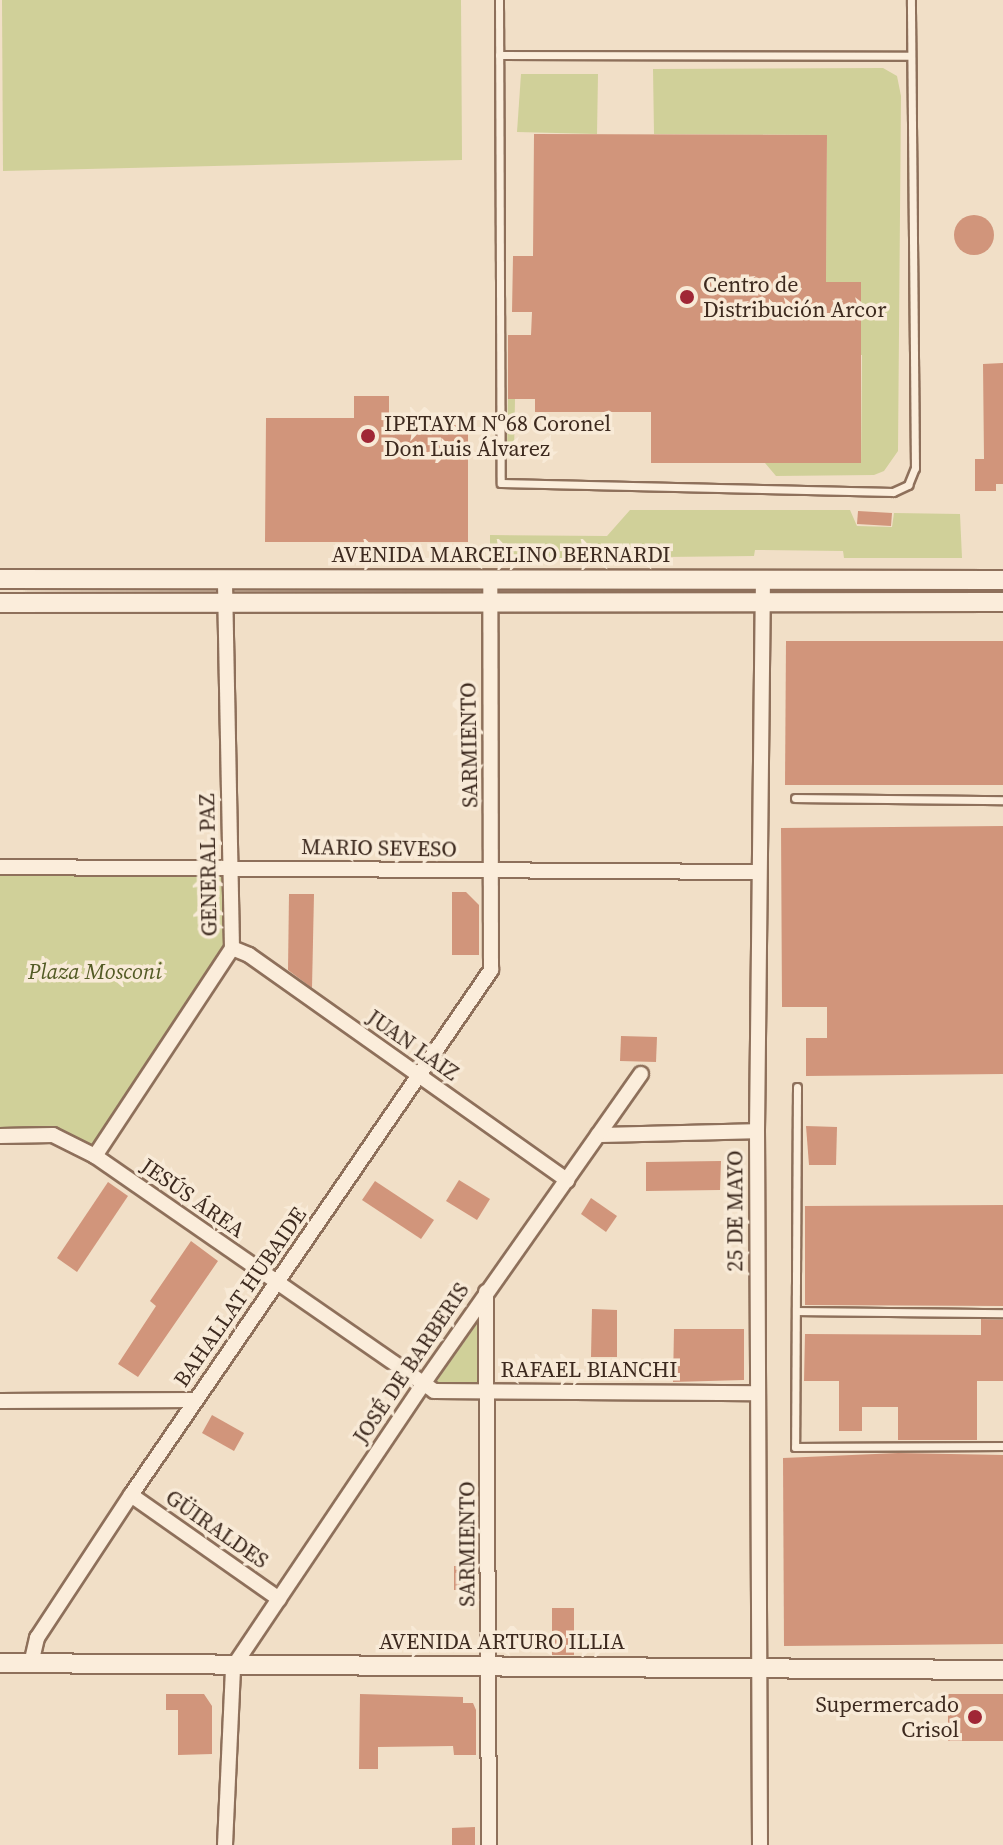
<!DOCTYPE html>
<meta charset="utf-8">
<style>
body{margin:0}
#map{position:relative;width:1003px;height:1845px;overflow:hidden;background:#f1dfc7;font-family:"Source Serif 4",serif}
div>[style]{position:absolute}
.green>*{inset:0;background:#d0d099}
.building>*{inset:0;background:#d1957b}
.round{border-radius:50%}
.roads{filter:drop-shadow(2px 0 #8e705b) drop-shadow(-2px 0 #8e705b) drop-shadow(0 2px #8e705b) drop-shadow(0 -2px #8e705b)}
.service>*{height:7px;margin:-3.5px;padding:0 3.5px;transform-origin:3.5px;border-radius:3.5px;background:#fbeddb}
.minor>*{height:14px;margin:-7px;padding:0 7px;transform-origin:7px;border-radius:7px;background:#fbeddb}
.secondary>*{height:18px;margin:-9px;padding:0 9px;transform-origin:9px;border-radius:9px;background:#fbeddb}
.dots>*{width:22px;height:22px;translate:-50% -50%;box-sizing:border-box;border:4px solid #f8ead7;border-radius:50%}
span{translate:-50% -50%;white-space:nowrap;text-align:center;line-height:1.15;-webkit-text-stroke:7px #f8ead7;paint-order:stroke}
.poi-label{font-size:22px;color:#3d2a1f}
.left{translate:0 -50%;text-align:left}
.right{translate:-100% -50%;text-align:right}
.street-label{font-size:22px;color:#3d2a1f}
.park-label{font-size:22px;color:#535b25;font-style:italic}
</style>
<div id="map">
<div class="green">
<div style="clip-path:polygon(2px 0,461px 0,462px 160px,3px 171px)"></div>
<div style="clip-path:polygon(883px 68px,897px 76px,901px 96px,898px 451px,884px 471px,874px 475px,776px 476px,765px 463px,861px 463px,862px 355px,825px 354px,861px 344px,861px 282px,826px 282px,827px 135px,654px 134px,653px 69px)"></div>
<div style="clip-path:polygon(521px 74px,598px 74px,597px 134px,517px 132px)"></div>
<div style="clip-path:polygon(508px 399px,515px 399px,514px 453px,507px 453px)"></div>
<div style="clip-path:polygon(630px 510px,850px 510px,857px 526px,892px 527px,894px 513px,960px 514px,962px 558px,844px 558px,843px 551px,755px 550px,754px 556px,490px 559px,490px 535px,607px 536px)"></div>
<div style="clip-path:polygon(223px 873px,227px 948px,89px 1150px,0 1130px,0 875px)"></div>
<div style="clip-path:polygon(484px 1314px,486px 1388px,434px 1385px)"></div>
</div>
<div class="building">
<div style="clip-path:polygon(534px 134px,827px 135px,826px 282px,861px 282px,861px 463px,651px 463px,651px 412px,535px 412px,535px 399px,508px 399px,508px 335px,531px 335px,532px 312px,512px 312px,513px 256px,533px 256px)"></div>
<div class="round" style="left:954px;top:215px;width:40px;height:40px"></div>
<div style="clip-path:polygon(1003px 363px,1003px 484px,996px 484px,996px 491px,975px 491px,975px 459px,984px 459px,983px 364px)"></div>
<div style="clip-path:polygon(354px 396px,389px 396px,389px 416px,403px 416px,403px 425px,468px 425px,468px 542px,265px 542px,266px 418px,354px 418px)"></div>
<div style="clip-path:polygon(858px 511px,892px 513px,891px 526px,857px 524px)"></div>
<div style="clip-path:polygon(786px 641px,1003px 641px,1003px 785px,785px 785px)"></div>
<div style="clip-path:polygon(1003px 826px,1003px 1074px,806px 1076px,806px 1038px,827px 1038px,827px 1007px,782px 1007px,781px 828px)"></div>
<div style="clip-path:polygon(452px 892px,466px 892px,479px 905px,479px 955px,452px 955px)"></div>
<div style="clip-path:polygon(289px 894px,314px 894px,312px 988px,288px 970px)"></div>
<div style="clip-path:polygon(621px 1036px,657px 1037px,656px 1062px,620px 1061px)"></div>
<div style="clip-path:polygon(806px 1126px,837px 1127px,836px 1165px,809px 1165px)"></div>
<div style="clip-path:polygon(721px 1161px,720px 1190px,646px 1191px,646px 1162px)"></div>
<div style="clip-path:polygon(459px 1180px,490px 1199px,477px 1220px,446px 1201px)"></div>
<div style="clip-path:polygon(375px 1181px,434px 1220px,421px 1239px,362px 1200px)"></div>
<div style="clip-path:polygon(108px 1182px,128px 1196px,77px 1272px,57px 1258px)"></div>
<div style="clip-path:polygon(591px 1198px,617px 1216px,606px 1232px,581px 1214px)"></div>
<div style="clip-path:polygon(1003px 1205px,1003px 1306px,805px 1305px,805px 1206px)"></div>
<div style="clip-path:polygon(191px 1241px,218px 1261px,138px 1377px,118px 1364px,156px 1306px,150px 1301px)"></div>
<div style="clip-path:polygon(592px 1309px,617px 1310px,617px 1357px,591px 1357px)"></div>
<div style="clip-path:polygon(981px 1319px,1003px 1320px,1003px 1381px,977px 1381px,977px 1440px,898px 1440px,898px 1407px,862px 1407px,862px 1431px,839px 1431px,839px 1381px,804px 1381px,805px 1334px,981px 1335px)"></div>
<div style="clip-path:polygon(674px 1329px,744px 1329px,744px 1380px,673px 1382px)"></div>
<div style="clip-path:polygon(212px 1415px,244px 1433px,234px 1451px,202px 1433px)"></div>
<div style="clip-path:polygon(898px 1453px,1003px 1455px,1003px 1644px,784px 1646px,783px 1458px)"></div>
<div style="clip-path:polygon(454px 1566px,473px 1566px,473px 1590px,454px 1590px)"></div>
<div style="clip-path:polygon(552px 1608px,574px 1608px,574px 1655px,552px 1655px)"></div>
<div style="clip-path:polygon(166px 1694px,204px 1694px,212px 1706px,212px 1754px,178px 1755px,178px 1710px,166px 1710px)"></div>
<div style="clip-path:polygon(360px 1694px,463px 1697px,463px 1703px,473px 1703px,476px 1710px,476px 1755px,454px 1755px,453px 1746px,378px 1747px,378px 1769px,359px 1769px)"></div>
<div style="clip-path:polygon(948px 1694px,1003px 1694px,1003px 1741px,948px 1741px)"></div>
<div style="clip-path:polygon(475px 1827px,475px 1845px,452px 1845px,452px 1828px)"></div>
</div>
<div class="roads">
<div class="service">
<div style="left:499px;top:0;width:483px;rotate:89.8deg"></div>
<div style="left:501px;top:483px;width:392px;rotate:1.3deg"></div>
<div style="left:893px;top:492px;width:17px;rotate:-25deg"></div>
<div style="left:908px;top:485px;width:18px;rotate:-68deg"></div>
<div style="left:915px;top:468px;width:468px;rotate:-90.5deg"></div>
<div style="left:499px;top:55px;width:412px;rotate:0.1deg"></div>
<div style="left:795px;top:798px;width:208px;rotate:0.6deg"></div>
<div style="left:797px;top:1087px;width:360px;rotate:90.3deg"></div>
<div style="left:795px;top:1447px;width:208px;rotate:-0.3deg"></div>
<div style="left:797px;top:1311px;width:206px;rotate:0.6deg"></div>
</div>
<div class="minor">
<div style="left:0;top:867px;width:758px;rotate:0.38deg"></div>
<div style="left:232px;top:948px;width:18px;rotate:22deg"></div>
<div style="left:249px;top:955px;width:390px;rotate:35.3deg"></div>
<div style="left:598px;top:1135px;width:159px;rotate:-1.4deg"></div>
<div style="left:0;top:1136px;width:53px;rotate:-1.1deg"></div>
<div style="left:53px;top:1135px;width:47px;rotate:26.6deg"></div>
<div style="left:95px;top:1156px;width:412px;rotate:34.7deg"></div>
<div style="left:434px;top:1391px;width:323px;rotate:0.4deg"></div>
<div style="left:95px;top:1156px;width:249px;rotate:-56.6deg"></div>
<div style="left:232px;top:948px;width:367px;rotate:-91.1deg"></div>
<div style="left:486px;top:1292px;width:553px;rotate:89.69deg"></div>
<div style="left:0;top:1401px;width:195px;rotate:-0.3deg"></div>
<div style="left:131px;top:1495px;width:181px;rotate:35.1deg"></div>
<div style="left:31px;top:1664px;width:27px;rotate:-77deg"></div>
<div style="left:37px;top:1638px;width:171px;rotate:-56.7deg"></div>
<div style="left:131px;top:1495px;width:637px;rotate:-55.56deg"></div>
<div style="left:491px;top:970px;width:392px;rotate:-90.1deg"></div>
<div style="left:225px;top:1845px;width:178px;rotate:-87.4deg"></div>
<div style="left:233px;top:1667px;width:341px;rotate:-56.1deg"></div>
<div style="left:423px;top:1384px;width:379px;rotate:-54.9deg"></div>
<div style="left:760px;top:1845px;width:714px;rotate:-90.24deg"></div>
<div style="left:757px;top:1131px;width:553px;rotate:-89.38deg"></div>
</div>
<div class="secondary">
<div style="left:0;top:579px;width:1003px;rotate:0.06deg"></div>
<div style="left:0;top:603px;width:1003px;rotate:-0.06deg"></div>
<div style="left:0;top:1663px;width:1003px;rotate:0.4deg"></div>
</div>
</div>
<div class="dots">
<div style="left:687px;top:297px;background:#a02736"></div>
<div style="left:368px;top:436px;background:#a02736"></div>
<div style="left:975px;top:1717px;background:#a02736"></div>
</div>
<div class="poi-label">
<span class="left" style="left:703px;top:297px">Centro de<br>Distribución Arcor</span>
<span class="left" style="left:384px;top:436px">IPETAYM Nº68 Coronel<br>Don Luis Álvarez</span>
<span class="right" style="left:959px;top:1717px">Supermercado<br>Crisol</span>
</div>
<div class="street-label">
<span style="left:501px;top:555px">AVENIDA MARCELINO BERNARDI</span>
<span style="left:469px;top:745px;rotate:-91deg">SARMIENTO</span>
<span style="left:379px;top:848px;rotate:1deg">MARIO SEVESO</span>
<span style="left:208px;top:865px;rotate:-91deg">GENERAL PAZ</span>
<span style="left:413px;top:1045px;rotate:35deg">JUAN LAIZ</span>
<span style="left:193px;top:1198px;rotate:35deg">JESÚS ÁREA</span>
<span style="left:735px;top:1211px;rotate:-90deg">25 DE MAYO</span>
<span style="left:240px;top:1297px;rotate:-55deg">BAHALLAT HUBAIDE</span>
<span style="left:411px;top:1363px;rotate:-56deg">JOSÉ DE BARBERIS</span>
<span style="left:589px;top:1370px">RAFAEL BIANCHI</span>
<span style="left:217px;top:1529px;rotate:35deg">GÜIRALDES</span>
<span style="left:467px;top:1544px;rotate:-90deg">SARMIENTO</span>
<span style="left:502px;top:1642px">AVENIDA ARTURO ILLIA</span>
</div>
<div class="park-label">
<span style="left:95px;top:972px">Plaza Mosconi</span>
</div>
</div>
